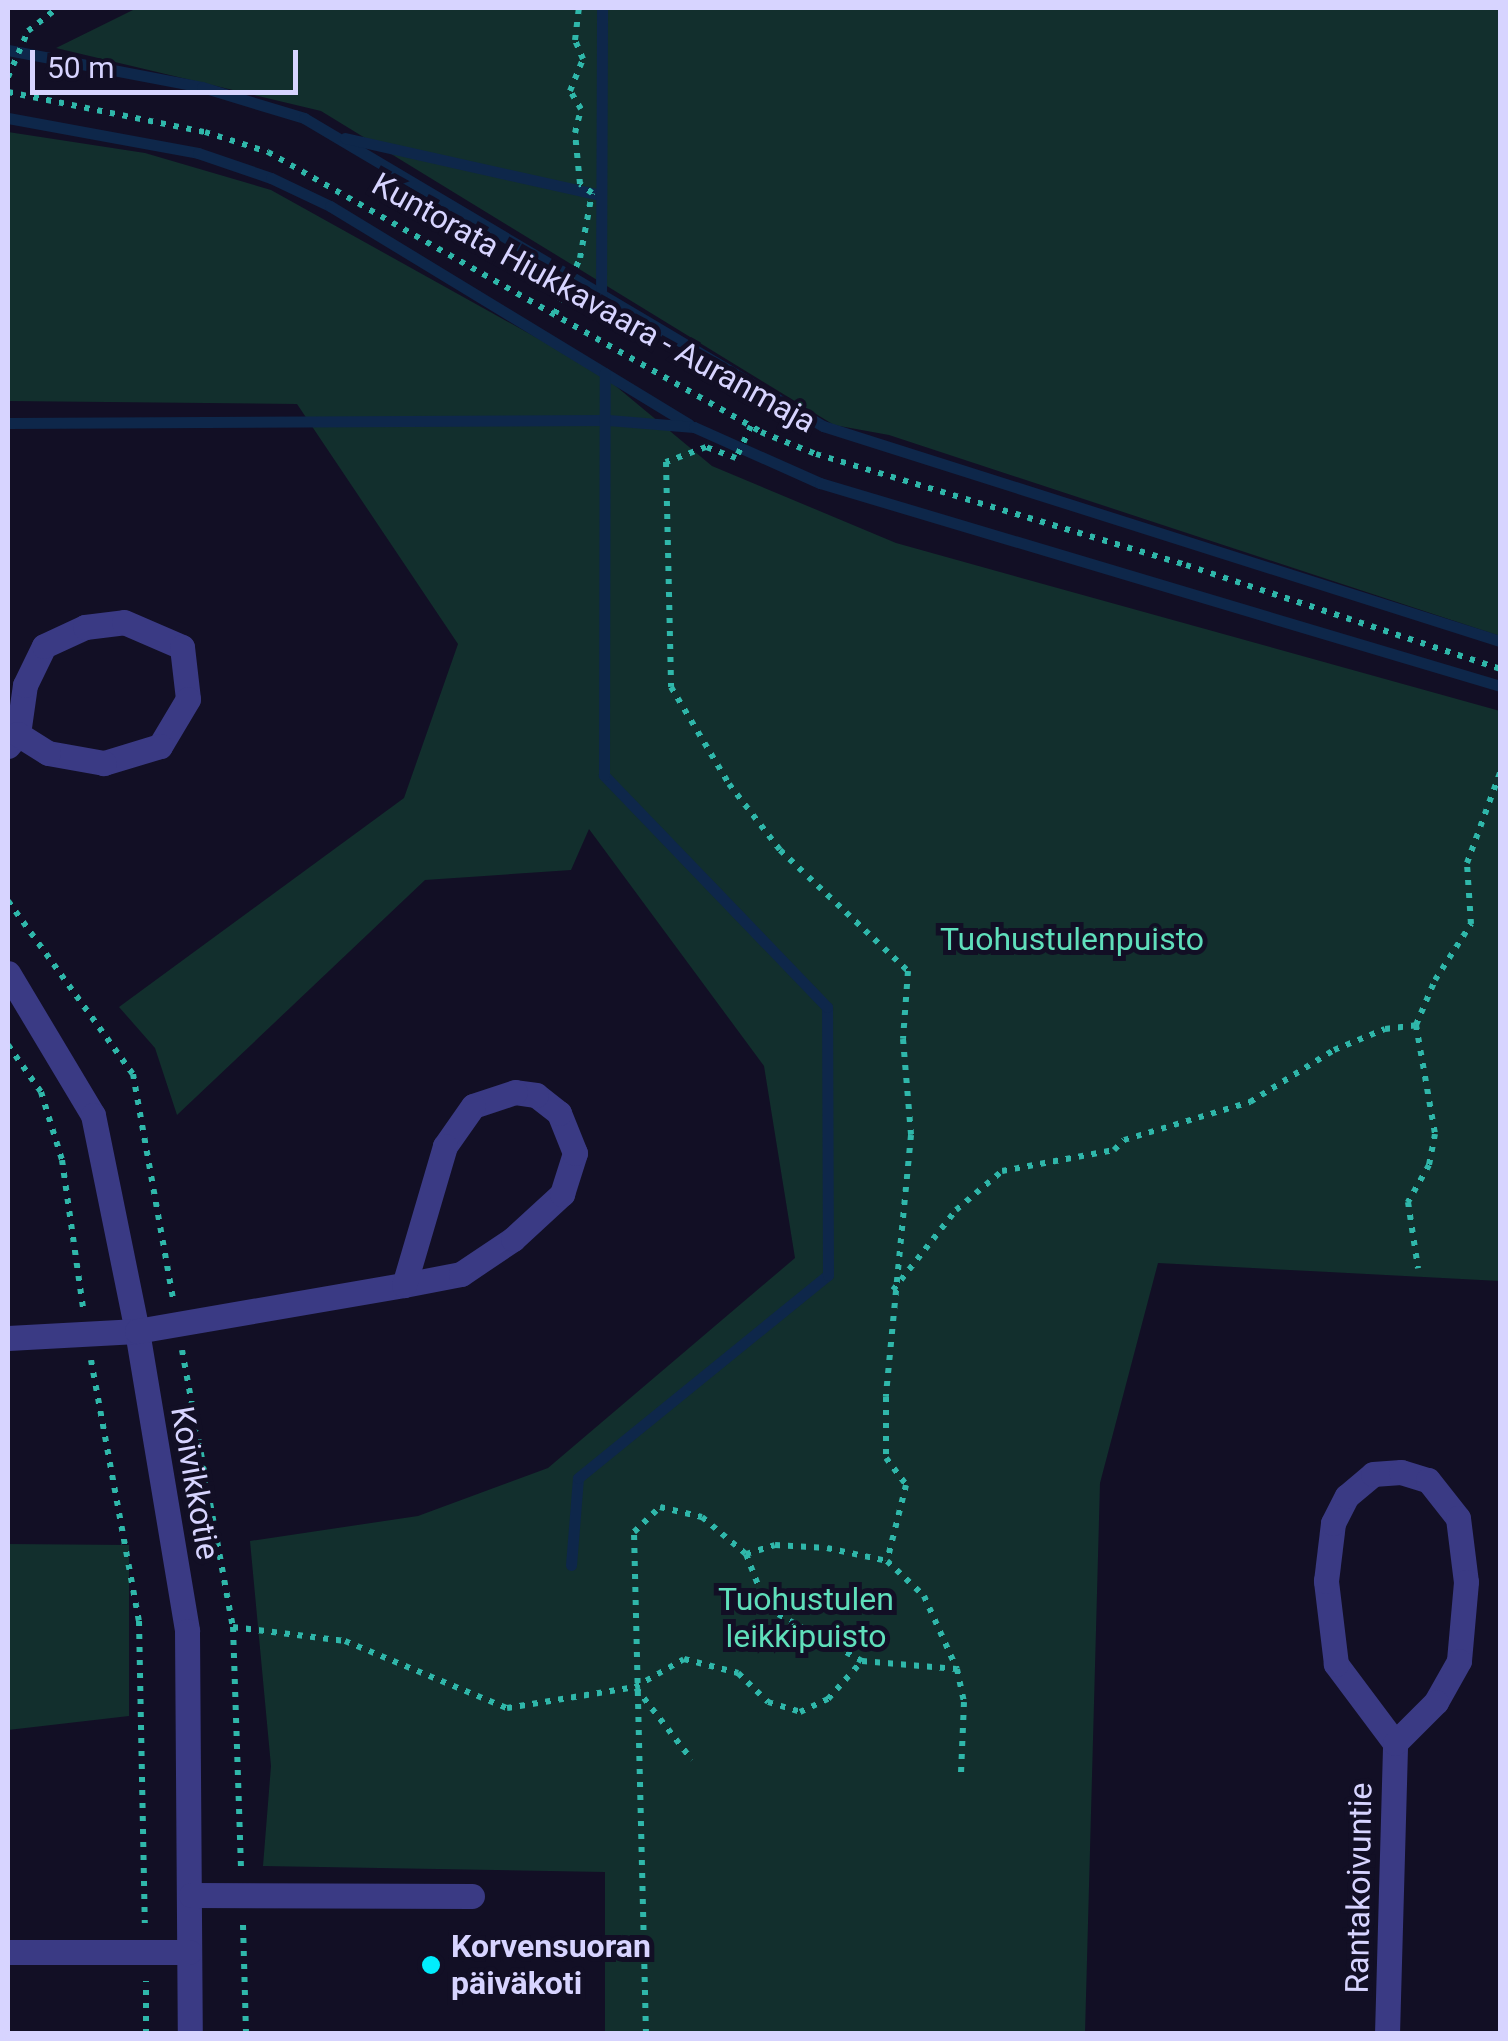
<!DOCTYPE html>
<meta charset="utf-8">
<style>
body{margin:0}
#map{position:relative;width:1508px;height:2041px;overflow:hidden;background:#120f25;font-family:Roboto,sans-serif}
div>[style]{position:absolute}
.green>*{inset:0;background:#122f2d}
.stream>*{height:11px;margin:-5.5px;padding:0 5.5px;transform-origin:5.5px;border-radius:5.5px;background:#0e274a}
.path>*{height:6px;margin-top:-3px;transform-origin:0;background:repeating-linear-gradient(90deg,#2fb7aa 0 5px,transparent 0 13px)}
.minor>*{height:25px;margin:-12.5px;padding:0 12.5px;transform-origin:12.5px;border-radius:12.5px;background:#3a3a84}
.dots>*{width:28px;height:28px;translate:-50% -50%;box-sizing:border-box;border:5px solid #120f25;border-radius:50%}
span{translate:-50% -50%;white-space:nowrap;text-align:center;line-height:1.15;-webkit-text-stroke:10px #120f25;paint-order:stroke}
.street-label{font-size:32px;color:#d7d4ff}
.park-label{font-size:32px;color:#5fdfbb}
.poi-label{font-size:32px;color:#d7d4ff;font-weight:700}
.left{translate:0 -50%;text-align:left}
.frame{position:absolute;inset:0;border:10px solid #d7d4ff;pointer-events:none}
.scale{position:absolute;left:30px;top:50px;width:268px;height:45px;box-sizing:border-box;border:5px solid #d7d4ff;border-top:0;padding-left:12px;font-size:30px;line-height:35px;white-space:nowrap;color:#d7d4ff;-webkit-text-stroke:8px #120f25;paint-order:stroke}
</style>
<div id="map">
<div class="green">
<div style="clip-path:polygon(137px 8px,1500px 8px,1500px 636px,889px 435px,834px 425px,321px 111px,56px 48px)"></div>
<div style="clip-path:polygon(8px 132px,145px 153px,271px 190px,600px 373px,712px 466px,896px 543px,1500px 711px,1500px 1281px,1158px 1263px,1100px 1483px,1085px 2033px,605px 2033px,605px 1872px,263px 1866px,271px 1766px,250px 1541px,418px 1516px,548px 1468px,795px 1258px,764px 1066px,589px 829px,571px 870px,425px 880px,177px 1115px,155px 1048px,119px 1007px,404px 798px,458px 644px,297px 404px,8px 401px)"></div>
<div style="clip-path:polygon(8px 1544px,129px 1545px,129px 1716px,8px 1730px)"></div>
</div>
<div class="stream">
<div style="left:8px;top:50px;width:197px;rotate:10.8deg"></div>
<div style="left:202px;top:87px;width:107px;rotate:16.9deg"></div>
<div style="left:304px;top:118px;width:604px;rotate:30.69deg"></div>
<div style="left:823px;top:426px;width:710px;rotate:17.62deg"></div>
<div style="left:8px;top:118px;width:193px;rotate:10.4deg"></div>
<div style="left:198px;top:153px;width:77px;rotate:18.9deg"></div>
<div style="left:271px;top:178px;width:65px;rotate:25.4deg"></div>
<div style="left:330px;top:206px;width:420px;rotate:31.3deg"></div>
<div style="left:345px;top:138px;width:261px;rotate:12.6deg"></div>
<div style="left:601px;top:309px;width:301px;rotate:-89.8deg"></div>
<div style="left:8px;top:423px;width:600px;rotate:-0.29deg"></div>
<div style="left:608px;top:420px;width:86px;rotate:4.7deg"></div>
<div style="left:694px;top:427px;width:138px;rotate:24deg"></div>
<div style="left:820px;top:483px;width:710px;rotate:16.62deg"></div>
<div style="left:571px;top:1565px;width:87px;rotate:-85.4deg"></div>
<div style="left:578px;top:1478px;width:322px;rotate:-39.1deg"></div>
<div style="left:828px;top:1275px;width:268px;rotate:-90.2deg"></div>
<div style="left:827px;top:1007px;width:322px;rotate:-133.9deg"></div>
<div style="left:604px;top:775px;width:402px;rotate:-89.9deg"></div>
</div>
<div class="path">
<div style="left:8px;top:77px;width:50px;rotate:-66.5deg"></div>
<div style="left:28px;top:31px;width:37px;rotate:-38deg"></div>
<div style="left:8px;top:92px;width:201px;rotate:11.5deg"></div>
<div style="left:205px;top:132px;width:66px;rotate:17.6deg"></div>
<div style="left:268px;top:152px;width:567px;rotate:29.59deg"></div>
<div style="left:761px;top:432px;width:59px;rotate:21.8deg"></div>
<div style="left:816px;top:454px;width:386px;rotate:16.7deg"></div>
<div style="left:1186px;top:565px;width:331px;rotate:18.3deg"></div>
<div style="left:555px;top:314px;width:61px;rotate:-65.9deg"></div>
<div style="left:580px;top:258px;width:66px;rotate:-79.5deg"></div>
<div style="left:592px;top:193px;width:15px;rotate:-143deg"></div>
<div style="left:580px;top:184px;width:51px;rotate:-95.6deg"></div>
<div style="left:575px;top:133px;width:25px;rotate:-76deg"></div>
<div style="left:581px;top:109px;width:21px;rotate:-121deg"></div>
<div style="left:570px;top:91px;width:35px;rotate:-68deg"></div>
<div style="left:583px;top:59px;width:21px;rotate:-113deg"></div>
<div style="left:575px;top:40px;width:32px;rotate:-83deg"></div>
<div style="left:751px;top:426px;width:35px;rotate:115deg"></div>
<div style="left:736px;top:458px;width:32px;rotate:-160deg"></div>
<div style="left:706px;top:447px;width:43px;rotate:159.4deg"></div>
<div style="left:666px;top:462px;width:225px;rotate:88.7deg"></div>
<div style="left:671px;top:687px;width:113px;rotate:59.1deg"></div>
<div style="left:729px;top:784px;width:83px;rotate:52.3deg"></div>
<div style="left:780px;top:850px;width:176px;rotate:43.4deg"></div>
<div style="left:908px;top:971px;width:68px;rotate:94.2deg"></div>
<div style="left:903px;top:1039px;width:96px;rotate:85.2deg"></div>
<div style="left:911px;top:1135px;width:263px;rotate:95.5deg"></div>
<div style="left:886px;top:1397px;width:61px;rotate:90deg"></div>
<div style="left:886px;top:1458px;width:34px;rotate:53deg"></div>
<div style="left:906px;top:1485px;width:78px;rotate:104deg"></div>
<div style="left:8px;top:901px;width:213px;rotate:54.2deg"></div>
<div style="left:133px;top:1074px;width:228px;rotate:79.9deg"></div>
<div style="left:1416px;top:1025px;width:111px;rotate:80.1deg"></div>
<div style="left:1435px;top:1134px;width:32px;rotate:101deg"></div>
<div style="left:1429px;top:1165px;width:43px;rotate:119.6deg"></div>
<div style="left:1408px;top:1202px;width:67px;rotate:81.4deg"></div>
<div style="left:8px;top:1045px;width:57px;rotate:54.9deg"></div>
<div style="left:41px;top:1092px;width:71px;rotate:72.8deg"></div>
<div style="left:62px;top:1160px;width:149px;rotate:81.9deg"></div>
<div style="left:893px;top:1290px;width:102px;rotate:-51.8deg"></div>
<div style="left:956px;top:1210px;width:60px;rotate:-40.3deg"></div>
<div style="left:1002px;top:1171px;width:114px;rotate:-10.6deg"></div>
<div style="left:1114px;top:1150px;width:14px;rotate:-45deg"></div>
<div style="left:1124px;top:1140px;width:132px;rotate:-16.8deg"></div>
<div style="left:1250px;top:1102px;width:99px;rotate:-31.8deg"></div>
<div style="left:1334px;top:1050px;width:55px;rotate:-22.4deg"></div>
<div style="left:1385px;top:1029px;width:31px;rotate:-7deg"></div>
<div style="left:1416px;top:1025px;width:49px;rotate:-67.1deg"></div>
<div style="left:1435px;top:980px;width:67px;rotate:-57.3deg"></div>
<div style="left:1471px;top:924px;width:61px;rotate:-93.8deg"></div>
<div style="left:1467px;top:863px;width:96px;rotate:-69.9deg"></div>
<div style="left:182px;top:1350px;width:282px;rotate:79.6deg"></div>
<div style="left:233px;top:1627px;width:240px;rotate:88.1deg"></div>
<div style="left:91px;top:1360px;width:265px;rotate:79.6deg"></div>
<div style="left:139px;top:1621px;width:302px;rotate:88.9deg"></div>
<div style="left:746px;top:1554px;width:30px;rotate:-17deg"></div>
<div style="left:775px;top:1545px;width:52px;rotate:3.3deg"></div>
<div style="left:827px;top:1548px;width:61px;rotate:12.2deg"></div>
<div style="left:887px;top:1561px;width:51px;rotate:43.4deg"></div>
<div style="left:924px;top:1596px;width:80px;rotate:65.7deg"></div>
<div style="left:233px;top:1627px;width:113px;rotate:7.1deg"></div>
<div style="left:345px;top:1641px;width:175px;rotate:22.5deg"></div>
<div style="left:507px;top:1708px;width:130px;rotate:-9.3deg"></div>
<div style="left:635px;top:1687px;width:56px;rotate:-29.7deg"></div>
<div style="left:684px;top:1659px;width:56px;rotate:14.5deg"></div>
<div style="left:738px;top:1673px;width:42px;rotate:44deg"></div>
<div style="left:768px;top:1702px;width:34px;rotate:17deg"></div>
<div style="left:800px;top:1712px;width:31px;rotate:-25deg"></div>
<div style="left:828px;top:1699px;width:51px;rotate:-48.2deg"></div>
<div style="left:636px;top:1688px;width:91px;rotate:52.1deg"></div>
<div style="left:243px;top:1925px;width:109px;rotate:88.4deg"></div>
<div style="left:146px;top:2034px;width:53px;rotate:-90deg"></div>
<div style="left:646px;top:2034px;width:502px;rotate:-91.37deg"></div>
<div style="left:634px;top:1532px;width:36px;rotate:-44deg"></div>
<div style="left:660px;top:1507px;width:43px;rotate:13.4deg"></div>
<div style="left:702px;top:1517px;width:57px;rotate:40.1deg"></div>
<div style="left:746px;top:1554px;width:58px;rotate:68.7deg"></div>
<div style="left:767px;top:1608px;width:109px;rotate:29.2deg"></div>
<div style="left:862px;top:1661px;width:95px;rotate:4.8deg"></div>
<div style="left:957px;top:1669px;width:34px;rotate:78deg"></div>
<div style="left:964px;top:1702px;width:71px;rotate:92.4deg"></div>
</div>
<div class="minor">
<div style="left:8px;top:746px;width:16px;rotate:-50deg"></div>
<div style="left:18px;top:734px;width:49px;rotate:-81.9deg"></div>
<div style="left:25px;top:685px;width:43px;rotate:-64deg"></div>
<div style="left:44px;top:646px;width:45px;rotate:-24.9deg"></div>
<div style="left:85px;top:627px;width:39px;rotate:-7deg"></div>
<div style="left:124px;top:622px;width:63px;rotate:23.3deg"></div>
<div style="left:182px;top:647px;width:52px;rotate:83.4deg"></div>
<div style="left:188px;top:699px;width:55px;rotate:120.8deg"></div>
<div style="left:160px;top:746px;width:59px;rotate:163.1deg"></div>
<div style="left:104px;top:763px;width:57px;rotate:-169.9deg"></div>
<div style="left:48px;top:753px;width:36px;rotate:-148deg"></div>
<div style="left:8px;top:973px;width:165px;rotate:59.1deg"></div>
<div style="left:93px;top:1115px;width:220px;rotate:78.5deg"></div>
<div style="left:137px;top:1331px;width:304px;rotate:80.5deg"></div>
<div style="left:187px;top:1631px;width:403px;rotate:89.6deg"></div>
<div style="left:8px;top:1338px;width:129px;rotate:-3.1deg"></div>
<div style="left:137px;top:1331px;width:271px;rotate:-9.8deg"></div>
<div style="left:404px;top:1285px;width:58px;rotate:-10.9deg"></div>
<div style="left:461px;top:1274px;width:63px;rotate:-33.9deg"></div>
<div style="left:513px;top:1239px;width:67px;rotate:-42.6deg"></div>
<div style="left:562px;top:1194px;width:43px;rotate:-72.4deg"></div>
<div style="left:575px;top:1153px;width:43px;rotate:-111.8deg"></div>
<div style="left:559px;top:1113px;width:29px;rotate:-142deg"></div>
<div style="left:536px;top:1095px;width:21px;rotate:-172deg"></div>
<div style="left:515px;top:1092px;width:44px;rotate:161.6deg"></div>
<div style="left:473px;top:1106px;width:49px;rotate:125deg"></div>
<div style="left:445px;top:1146px;width:145px;rotate:106.4deg"></div>
<div style="left:191px;top:1895px;width:281px;rotate:0.2deg"></div>
<div style="left:8px;top:1952px;width:181px"></div>
<div style="left:1387px;top:2034px;width:291px;rotate:-88.4deg"></div>
<div style="left:1395px;top:1743px;width:99px;rotate:-126.8deg"></div>
<div style="left:1336px;top:1664px;width:84px;rotate:-96.9deg"></div>
<div style="left:1326px;top:1581px;width:58px;rotate:-83.1deg"></div>
<div style="left:1333px;top:1523px;width:30px;rotate:-63deg"></div>
<div style="left:1347px;top:1496px;width:34px;rotate:-40deg"></div>
<div style="left:1373px;top:1474px;width:28px;rotate:-4deg"></div>
<div style="left:1401px;top:1472px;width:28px;rotate:17deg"></div>
<div style="left:1428px;top:1480px;width:48px;rotate:51.7deg"></div>
<div style="left:1458px;top:1518px;width:64px;rotate:82.9deg"></div>
<div style="left:1466px;top:1582px;width:79px;rotate:95.1deg"></div>
<div style="left:1459px;top:1661px;width:47px;rotate:119.3deg"></div>
<div style="left:1436px;top:1702px;width:58px;rotate:135deg"></div>
</div>
<div class="dots">
<div style="left:431px;top:1965px;background:#01edfd"></div>
</div>
<div class="street-label">
<span style="left:594px;top:303px;rotate:29deg">Kuntorata Hiukkavaara - Auranmaja</span>
<span style="left:195px;top:1483px;rotate:80deg">Koivikkotie</span>
<span style="left:1359px;top:1888px;rotate:-89deg">Rantakoivuntie</span>
</div>
<div class="park-label">
<span style="left:1072px;top:939px">Tuohustulenpuisto</span>
<span style="left:806px;top:1618px">Tuohustulen<br>leikkipuisto</span>
</div>
<div class="poi-label">
<span class="left" style="left:451px;top:1965px">Korvensuoran<br>päiväkoti</span>
</div>
<div class="frame"></div>
<div class="scale">50 m</div>
</div>
